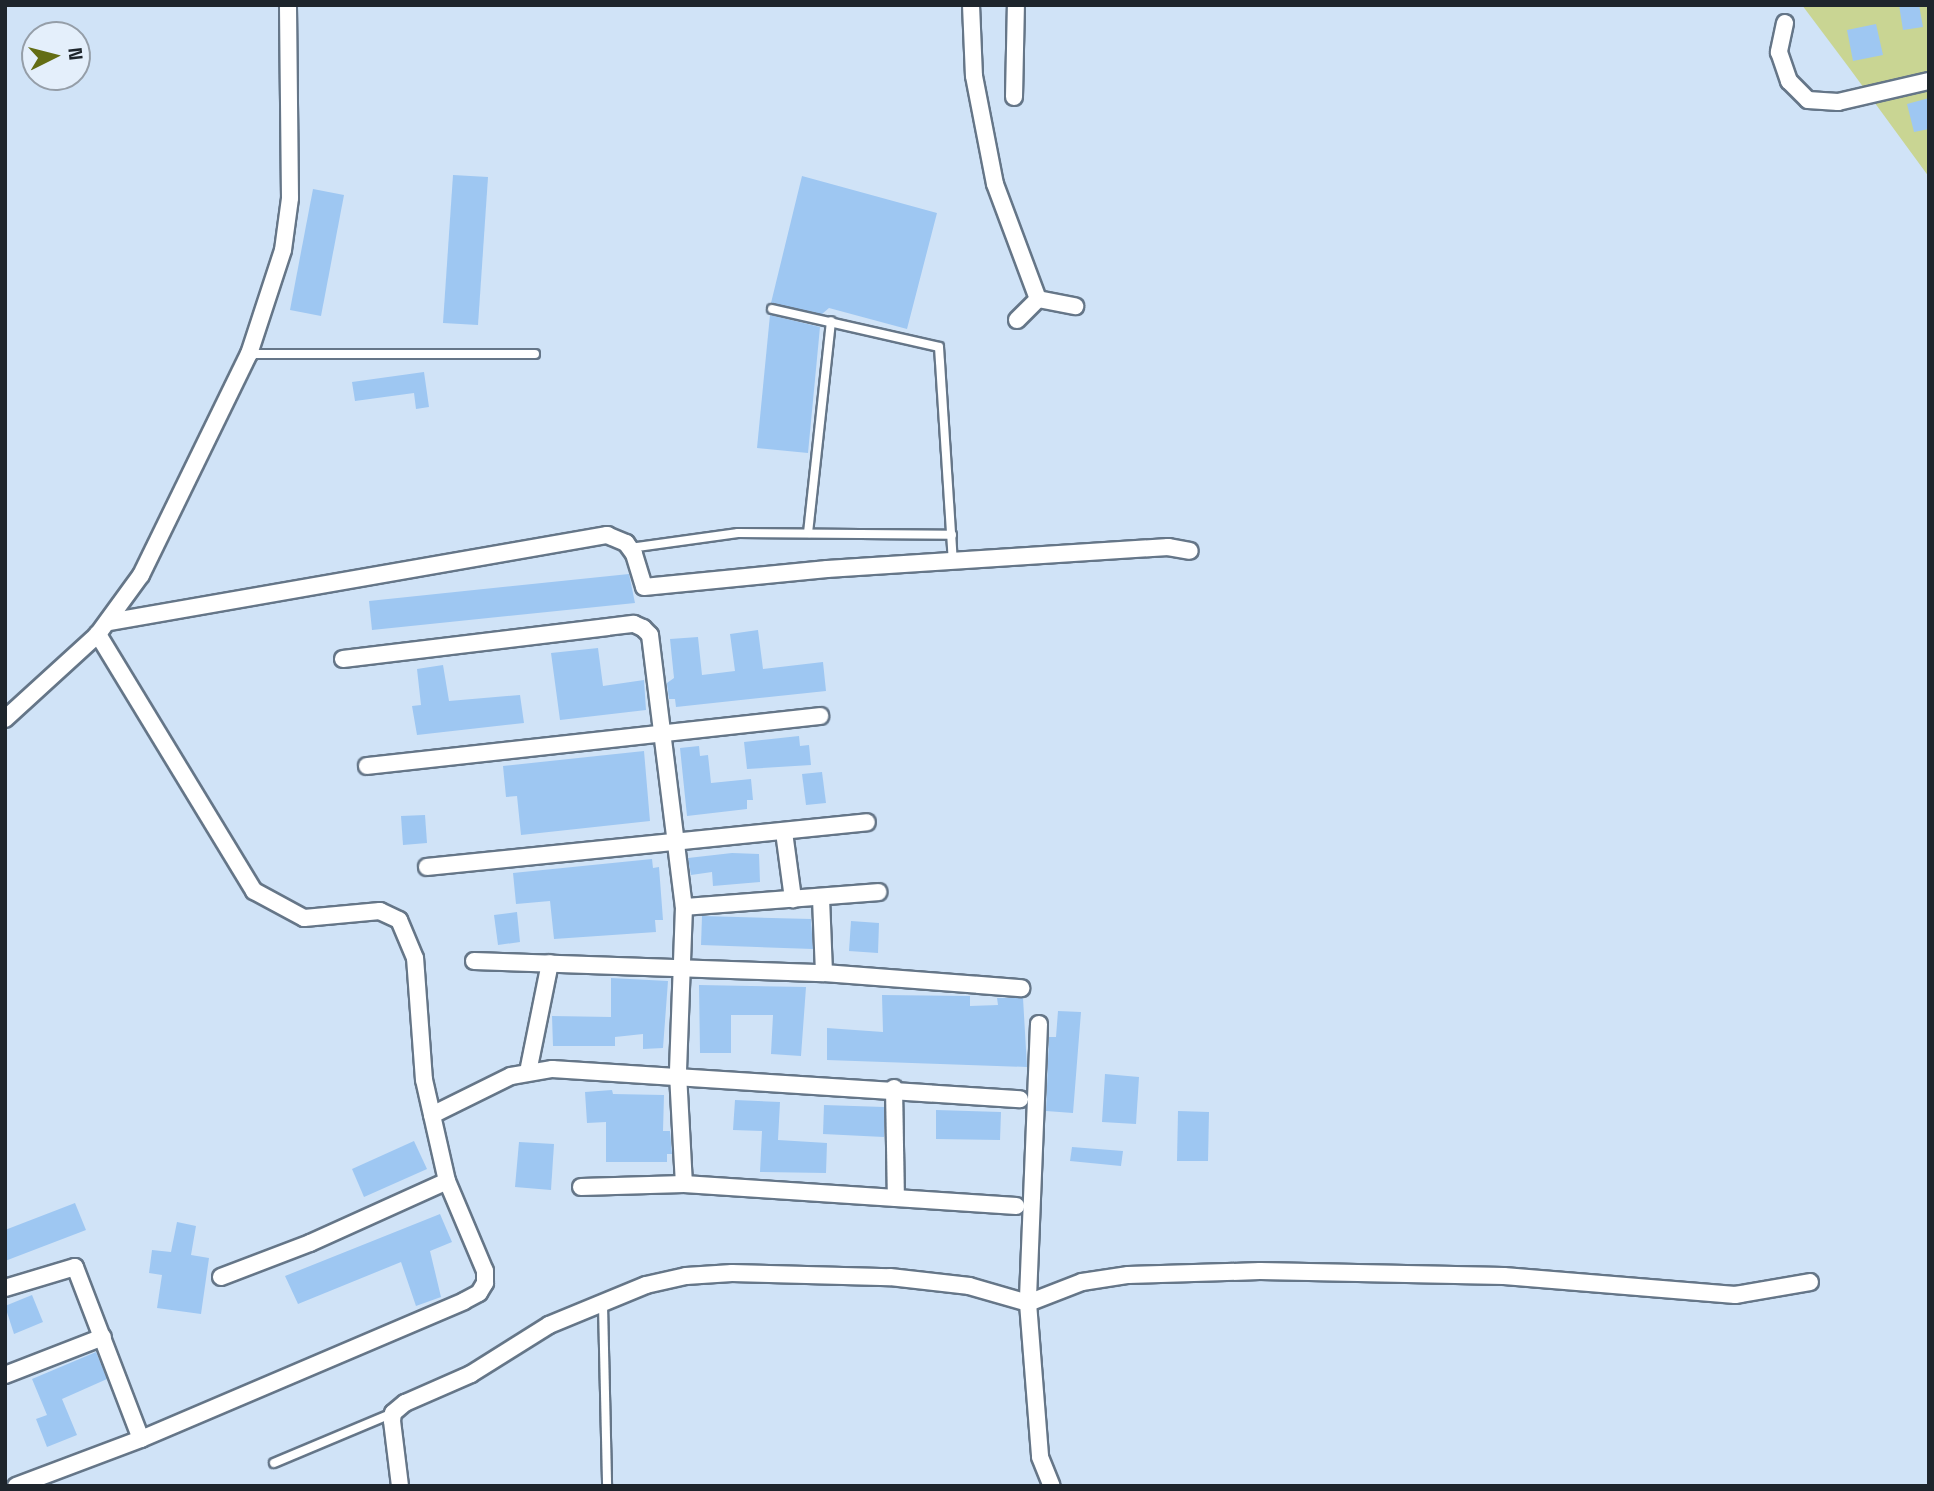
<!DOCTYPE html>
<style>
body{margin:0}
#map{position:relative;width:1934px;height:1491px;overflow:hidden;background:#d0e3f7;font-family:"Space Grotesk",sans-serif}
div>[style]{position:absolute}
.green>*{inset:0;background:#c9d593}
.building>*{inset:0;background:#9ec7f2}
.roads{filter:drop-shadow(2px 0 #657688) drop-shadow(-2px 0 #657688) drop-shadow(0 2px #657688) drop-shadow(0 -2px #657688)}
.lane>*{height:8px;margin:-4px;padding:0 4px;transform-origin:4px;border-radius:4px;background:#fff}
.street>*{height:16px;margin:-8px;padding:0 8px;transform-origin:8px;border-radius:8px;background:#fff}
span{translate:-50% -50%;white-space:nowrap;text-align:center;line-height:1.15;-webkit-text-stroke:5px #e4effb;paint-order:stroke}
.frame{position:absolute;inset:0;border:7px solid #1e252c;pointer-events:none}
.north{position:absolute;left:21px;top:21px;width:70px;height:70px;box-sizing:border-box;background:#e4effb;border:2px solid #959ea8;border-radius:50%;rotate:84deg;font-size:19px;font-weight:700;line-height:28px;text-align:center;color:#1e252c}
.north::after{content:'';display:block;margin:auto;width:24px;height:32px;background:#636d14;clip-path:polygon(50% 0,100% 100%,50% 72%,0 100%)}
</style>
<div id="map">
<div class="green">
<div style="clip-path:polygon(1802px 5px,1929px 5px,1929px 177px,1850px 69px)"></div>
</div>
<div class="building">
<div style="clip-path:polygon(1899px 5px,1919px 5px,1923px 27px,1903px 30px)"></div>
<div style="clip-path:polygon(1876px 24px,1883px 55px,1853px 61px,1847px 30px)"></div>
<div style="clip-path:polygon(1929px 98px,1929px 129px,1914px 132px,1907px 104px)"></div>
<div style="clip-path:polygon(453px 175px,488px 177px,478px 325px,443px 323px)"></div>
<div style="clip-path:polygon(802px 176px,937px 213px,907px 329px,829px 308px,822px 314px,771px 303px)"></div>
<div style="clip-path:polygon(313px 189px,344px 195px,321px 316px,290px 310px)"></div>
<div style="clip-path:polygon(770px 315px,820px 327px,808px 453px,757px 448px)"></div>
<div style="clip-path:polygon(424px 372px,429px 407px,416px 409px,414px 393px,355px 401px,352px 382px)"></div>
<div style="clip-path:polygon(629px 574px,635px 603px,372px 630px,369px 601px)"></div>
<div style="clip-path:polygon(758px 630px,763px 669px,823px 662px,826px 691px,676px 707px,675px 699px,669px 699px,667px 683px,674px 678px,670px 639px,698px 637px,702px 675px,735px 671px,730px 634px)"></div>
<div style="clip-path:polygon(598px 648px,603px 686px,644px 680px,646px 710px,560px 720px,551px 653px)"></div>
<div style="clip-path:polygon(443px 665px,449px 701px,520px 695px,524px 723px,417px 735px,412px 706px,421px 705px,417px 669px)"></div>
<div style="clip-path:polygon(799px 736px,800px 746px,809px 745px,811px 765px,747px 769px,744px 742px)"></div>
<div style="clip-path:polygon(699px 746px,700px 756px,708px 755px,711px 783px,751px 779px,753px 800px,747px 800px,747px 809px,687px 816px,680px 748px)"></div>
<div style="clip-path:polygon(644px 751px,650px 821px,521px 835px,517px 796px,506px 797px,503px 766px)"></div>
<div style="clip-path:polygon(822px 772px,826px 803px,806px 805px,802px 774px)"></div>
<div style="clip-path:polygon(425px 815px,427px 843px,403px 845px,401px 816px)"></div>
<div style="clip-path:polygon(732px 853px,759px 854px,760px 882px,713px 886px,712px 872px,691px 875px,688px 858px)"></div>
<div style="clip-path:polygon(652px 859px,653px 868px,659px 867px,663px 920px,655px 920px,656px 932px,554px 939px,550px 901px,516px 904px,513px 873px)"></div>
<div style="clip-path:polygon(517px 912px,520px 942px,498px 945px,494px 915px)"></div>
<div style="clip-path:polygon(702px 916px,811px 919px,813px 949px,701px 945px)"></div>
<div style="clip-path:polygon(851px 921px,879px 923px,878px 953px,849px 951px)"></div>
<div style="clip-path:polygon(611px 978px,668px 981px,663px 1048px,643px 1049px,643px 1034px,615px 1037px,615px 1046px,553px 1046px,552px 1016px,611px 1017px)"></div>
<div style="clip-path:polygon(699px 985px,806px 987px,801px 1056px,771px 1054px,773px 1015px,731px 1015px,731px 1053px,700px 1053px)"></div>
<div style="clip-path:polygon(882px 995px,970px 996px,970px 1006px,998px 1005px,997px 998px,1023px 998px,1027px 1067px,827px 1060px,827px 1028px,883px 1032px)"></div>
<div style="clip-path:polygon(1058px 1011px,1081px 1012px,1073px 1113px,1046px 1111px,1049px 1037px,1056px 1037px)"></div>
<div style="clip-path:polygon(1105px 1074px,1139px 1077px,1136px 1124px,1102px 1122px)"></div>
<div style="clip-path:polygon(612px 1090px,613px 1094px,664px 1095px,663px 1131px,670px 1131px,672px 1154px,667px 1154px,667px 1162px,606px 1162px,606px 1122px,587px 1123px,585px 1092px)"></div>
<div style="clip-path:polygon(735px 1100px,780px 1102px,778px 1140px,827px 1143px,826px 1173px,760px 1172px,762px 1131px,733px 1130px)"></div>
<div style="clip-path:polygon(824px 1105px,884px 1107px,884px 1137px,823px 1134px)"></div>
<div style="clip-path:polygon(936px 1110px,1001px 1112px,1000px 1140px,936px 1139px)"></div>
<div style="clip-path:polygon(1178px 1111px,1209px 1112px,1208px 1161px,1177px 1161px)"></div>
<div style="clip-path:polygon(414px 1141px,427px 1169px,364px 1197px,352px 1169px)"></div>
<div style="clip-path:polygon(519px 1142px,554px 1144px,551px 1190px,515px 1187px)"></div>
<div style="clip-path:polygon(1072px 1147px,1123px 1151px,1121px 1166px,1070px 1161px)"></div>
<div style="clip-path:polygon(75px 1203px,86px 1230px,5px 1261px,5px 1230px)"></div>
<div style="clip-path:polygon(440px 1214px,452px 1242px,430px 1251px,441px 1297px,416px 1306px,401px 1262px,298px 1304px,285px 1276px)"></div>
<div style="clip-path:polygon(177px 1222px,196px 1226px,191px 1255px,209px 1258px,201px 1314px,157px 1308px,162px 1275px,149px 1273px,152px 1250px,171px 1252px)"></div>
<div style="clip-path:polygon(32px 1295px,43px 1322px,14px 1334px,5px 1306px)"></div>
<div style="clip-path:polygon(96px 1352px,107px 1379px,62px 1399px,77px 1435px,47px 1447px,36px 1419px,47px 1415px,32px 1379px)"></div>
</div>
<div class="roads">
<div class="lane">
<div style="left:772px;top:309px;width:171px;rotate:12.8deg"></div>
<div style="left:939px;top:347px;width:216px;rotate:86.3deg"></div>
<div style="left:249px;top:354px;width:286px"></div>
<div style="left:808px;top:533px;width:213px;rotate:-83.8deg"></div>
<div style="left:630px;top:548px;width:109px;rotate:-7.9deg"></div>
<div style="left:738px;top:533px;width:214px;rotate:0.5deg"></div>
<div style="left:603px;top:1305px;width:181px;rotate:88.7deg"></div>
<div style="left:274px;top:1463px;width:129px;rotate:-22.8deg"></div>
</div>
<div class="street">
<div style="left:971px;top:5px;width:71px;rotate:87.6deg"></div>
<div style="left:974px;top:76px;width:110px;rotate:79deg"></div>
<div style="left:995px;top:184px;width:123px;rotate:69.5deg"></div>
<div style="left:1038px;top:299px;width:38px;rotate:11deg"></div>
<div style="left:1785px;top:23px;width:30px;rotate:102deg"></div>
<div style="left:1779px;top:52px;width:31px;rotate:71deg"></div>
<div style="left:1789px;top:81px;width:27px;rotate:45deg"></div>
<div style="left:1808px;top:100px;width:30px;rotate:4deg"></div>
<div style="left:1838px;top:102px;width:93px;rotate:-13deg"></div>
<div style="left:1014px;top:97px;width:92px;rotate:-88.8deg"></div>
<div style="left:1017px;top:320px;width:30px;rotate:-45deg"></div>
<div style="left:109px;top:622px;width:506px;rotate:-9.91deg"></div>
<div style="left:607px;top:535px;width:21px;rotate:23deg"></div>
<div style="left:626px;top:543px;width:14px;rotate:54deg"></div>
<div style="left:634px;top:554px;width:34px;rotate:73deg"></div>
<div style="left:644px;top:587px;width:184px;rotate:-5.6deg"></div>
<div style="left:827px;top:569px;width:342px;rotate:-3.7deg"></div>
<div style="left:1168px;top:547px;width:22px;rotate:10deg"></div>
<div style="left:343px;top:659px;width:293px;rotate:-6.9deg"></div>
<div style="left:634px;top:624px;width:10px;rotate:24deg"></div>
<div style="left:643px;top:628px;width:10px;rotate:45deg"></div>
<div style="left:650px;top:635px;width:274px;rotate:82.9deg"></div>
<div style="left:684px;top:907px;width:167px;rotate:92.1deg"></div>
<div style="left:678px;top:1074px;width:110px;rotate:86.9deg"></div>
<div style="left:684px;top:1184px;width:333px;rotate:3.8deg"></div>
<div style="left:5px;top:719px;width:126px;rotate:-42.4deg"></div>
<div style="left:98px;top:634px;width:73px;rotate:-53.9deg"></div>
<div style="left:141px;top:575px;width:246px;rotate:-64deg"></div>
<div style="left:249px;top:354px;width:109px;rotate:-71.9deg"></div>
<div style="left:283px;top:250px;width:52px;rotate:-82.3deg"></div>
<div style="left:290px;top:198px;width:193px;rotate:-90.6deg"></div>
<div style="left:367px;top:766px;width:456px;rotate:-6.3deg"></div>
<div style="left:784px;top:832px;width:68px;rotate:82.3deg"></div>
<div style="left:427px;top:867px;width:442px;rotate:-5.8deg"></div>
<div style="left:821px;top:898px;width:75px;rotate:87.7deg"></div>
<div style="left:684px;top:907px;width:195px;rotate:-4.4deg"></div>
<div style="left:474px;top:961px;width:350px;rotate:2deg"></div>
<div style="left:824px;top:973px;width:198px;rotate:4.4deg"></div>
<div style="left:1039px;top:1024px;width:279px;rotate:92.3deg"></div>
<div style="left:1028px;top:1303px;width:154px;rotate:85.5deg"></div>
<div style="left:1040px;top:1457px;width:31px;rotate:68deg"></div>
<div style="left:528px;top:1072px;width:111px;rotate:-78.6deg"></div>
<div style="left:894px;top:1088px;width:110px;rotate:89deg"></div>
<div style="left:432px;top:1115px;width:88px;rotate:-26.3deg"></div>
<div style="left:511px;top:1076px;width:42px;rotate:-9.7deg"></div>
<div style="left:552px;top:1069px;width:469px;rotate:3.7deg"></div>
<div style="left:581px;top:1187px;width:103px;rotate:-1.7deg"></div>
<div style="left:221px;top:1277px;width:95px;rotate:-20.9deg"></div>
<div style="left:310px;top:1243px;width:150px;rotate:-24.3deg"></div>
<div style="left:5px;top:1288px;width:73px;rotate:-16.7deg"></div>
<div style="left:75px;top:1267px;width:184px;rotate:69deg"></div>
<div style="left:5px;top:1375px;width:105px;rotate:-21.2deg"></div>
<div style="left:16px;top:1486px;width:134px;rotate:-20.6deg"></div>
<div style="left:141px;top:1439px;width:351px;rotate:-23.1deg"></div>
<div style="left:464px;top:1301px;width:17px;rotate:-28deg"></div>
<div style="left:479px;top:1293px;width:12px;rotate:-59deg"></div>
<div style="left:485px;top:1283px;width:12px;rotate:-90deg"></div>
<div style="left:485px;top:1271px;width:98px;rotate:-112.9deg"></div>
<div style="left:447px;top:1181px;width:104px;rotate:-102.8deg"></div>
<div style="left:424px;top:1080px;width:122px;rotate:-94.2deg"></div>
<div style="left:415px;top:958px;width:41px;rotate:-112.8deg"></div>
<div style="left:399px;top:920px;width:21px;rotate:-155deg"></div>
<div style="left:380px;top:911px;width:76px;rotate:174.7deg"></div>
<div style="left:304px;top:918px;width:57px;rotate:-151.6deg"></div>
<div style="left:254px;top:891px;width:301px;rotate:-121.3deg"></div>
<div style="left:400px;top:1486px;width:65px;rotate:-97deg"></div>
<div style="left:392px;top:1421px;width:8px;rotate:-83deg"></div>
<div style="left:393px;top:1413px;width:16px;rotate:-40deg"></div>
<div style="left:405px;top:1403px;width:72px;rotate:-23.7deg"></div>
<div style="left:471px;top:1374px;width:92px;rotate:-32.1deg"></div>
<div style="left:549px;top:1325px;width:105px;rotate:-22.4deg"></div>
<div style="left:646px;top:1285px;width:41px;rotate:-12.7deg"></div>
<div style="left:686px;top:1276px;width:46px;rotate:-3.7deg"></div>
<div style="left:732px;top:1273px;width:158px;rotate:1.5deg"></div>
<div style="left:890px;top:1277px;width:80px;rotate:6.5deg"></div>
<div style="left:969px;top:1286px;width:61px;rotate:16.1deg"></div>
<div style="left:1028px;top:1303px;width:58px;rotate:-21.3deg"></div>
<div style="left:1082px;top:1282px;width:47px;rotate:-8.7deg"></div>
<div style="left:1128px;top:1275px;width:132px;rotate:-1.7deg"></div>
<div style="left:1260px;top:1271px;width:244px;rotate:1.2deg"></div>
<div style="left:1504px;top:1276px;width:232px;rotate:4.7deg"></div>
<div style="left:1735px;top:1295px;width:76px;rotate:-9.8deg"></div>
</div>
</div>
<div class="frame"></div>
<div class="north">N</div>
</div>
